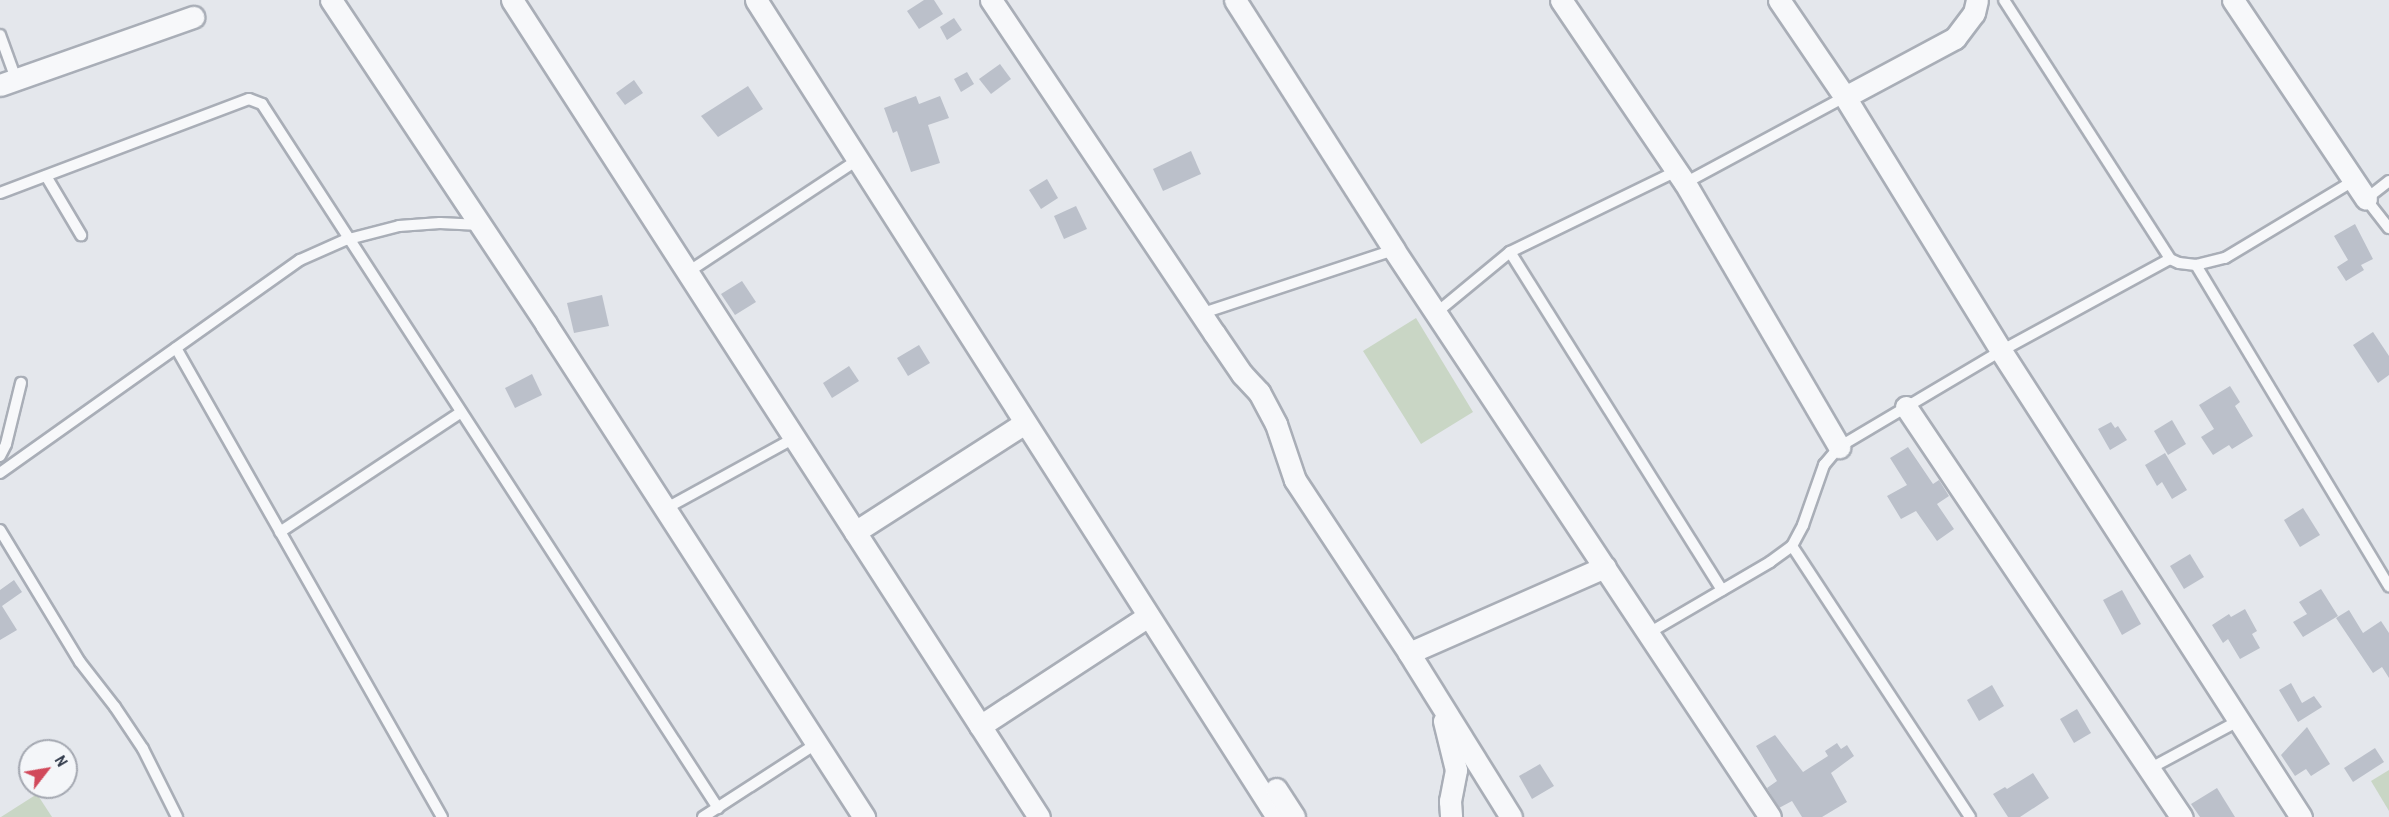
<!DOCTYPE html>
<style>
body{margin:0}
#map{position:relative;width:2389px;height:817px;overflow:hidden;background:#e4e7ec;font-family:"Archivo Narrow",sans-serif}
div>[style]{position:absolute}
.green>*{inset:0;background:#c9d6c5}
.building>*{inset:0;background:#bbc0ca}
.roads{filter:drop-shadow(2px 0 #a9aeb7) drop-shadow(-2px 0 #a9aeb7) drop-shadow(0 2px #a9aeb7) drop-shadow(0 -2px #a9aeb7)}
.lane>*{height:10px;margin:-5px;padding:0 5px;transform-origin:5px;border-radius:5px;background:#f7f8fa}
.street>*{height:21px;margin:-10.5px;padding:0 10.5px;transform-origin:10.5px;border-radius:10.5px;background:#f7f8fa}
span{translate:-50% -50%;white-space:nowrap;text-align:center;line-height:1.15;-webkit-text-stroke:4.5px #f4f6f9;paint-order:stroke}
.north{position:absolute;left:18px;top:739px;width:60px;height:60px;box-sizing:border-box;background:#f4f6f9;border:2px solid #a4a8b1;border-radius:50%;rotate:59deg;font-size:16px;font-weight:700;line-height:24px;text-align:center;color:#2b3445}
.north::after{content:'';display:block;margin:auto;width:21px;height:27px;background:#d1495b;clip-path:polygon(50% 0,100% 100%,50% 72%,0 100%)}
</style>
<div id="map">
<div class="green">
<div style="clip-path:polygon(1416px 318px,1473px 412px,1421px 444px,1363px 351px)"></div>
<div style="clip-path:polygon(2389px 770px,2389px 811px,2371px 781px)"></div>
<div style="clip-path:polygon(37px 794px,52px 817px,1px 817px)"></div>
</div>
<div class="building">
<div style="clip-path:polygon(924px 0,934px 0,943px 14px,919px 29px,907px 11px)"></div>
<div style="clip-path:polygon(954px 18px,962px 30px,947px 40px,940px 27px)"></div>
<div style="clip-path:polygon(1000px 64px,1011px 79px,991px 94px,979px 79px)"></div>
<div style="clip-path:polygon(967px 72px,974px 84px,961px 92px,954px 79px)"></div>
<div style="clip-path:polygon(634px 80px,643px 93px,625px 105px,616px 93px)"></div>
<div style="clip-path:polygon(748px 86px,763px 109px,718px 137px,701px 116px)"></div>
<div style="clip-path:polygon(916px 96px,919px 104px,940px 96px,949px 118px,928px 125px,940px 163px,911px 172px,897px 131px,893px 133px,884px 108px)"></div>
<div style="clip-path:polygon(1191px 151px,1201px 174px,1163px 191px,1153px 169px)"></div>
<div style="clip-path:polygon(1047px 179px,1058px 198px,1041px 209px,1029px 190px)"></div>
<div style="clip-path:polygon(1076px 206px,1087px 229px,1064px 239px,1054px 216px)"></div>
<div style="clip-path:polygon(2355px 224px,2373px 259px,2361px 265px,2364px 270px,2346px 281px,2337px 267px,2348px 260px,2334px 236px)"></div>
<div style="clip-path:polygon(742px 281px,756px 302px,735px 315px,721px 294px)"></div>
<div style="clip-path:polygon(602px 295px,609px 326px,574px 333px,567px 303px)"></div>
<div style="clip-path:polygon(2373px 332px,2389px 356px,2389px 375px,2378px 383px,2353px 345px)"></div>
<div style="clip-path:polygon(919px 345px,930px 363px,908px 376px,897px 358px)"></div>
<div style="clip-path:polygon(849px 366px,859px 381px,832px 398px,823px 383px)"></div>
<div style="clip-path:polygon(532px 374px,542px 395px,515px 408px,505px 388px)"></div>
<div style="clip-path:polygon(2230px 386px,2240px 402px,2235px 406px,2253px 436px,2232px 449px,2229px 445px,2213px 455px,2201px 437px,2214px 429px,2199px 405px)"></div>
<div style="clip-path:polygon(2172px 420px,2186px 444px,2168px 455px,2154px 431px)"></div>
<div style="clip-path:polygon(2111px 422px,2115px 428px,2118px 426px,2127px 440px,2110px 450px,2098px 429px)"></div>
<div style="clip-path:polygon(1908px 447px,1933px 484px,1939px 480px,1949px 496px,1937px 504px,1954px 529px,1937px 541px,1916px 511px,1901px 519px,1887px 496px,1907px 485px,1890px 458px)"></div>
<div style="clip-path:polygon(2165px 453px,2187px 490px,2172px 499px,2162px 482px,2157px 486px,2145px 465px)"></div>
<div style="clip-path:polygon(2303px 508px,2320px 535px,2300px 547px,2284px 520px)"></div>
<div style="clip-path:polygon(2190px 554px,2204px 577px,2184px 589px,2170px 566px)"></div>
<div style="clip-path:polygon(14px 580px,22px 592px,2px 606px,17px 630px,0 640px,0 590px)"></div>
<div style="clip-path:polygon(2321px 589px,2338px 616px,2303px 637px,2293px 622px,2307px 614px,2299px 602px)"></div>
<div style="clip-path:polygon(2122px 590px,2141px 624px,2122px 635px,2103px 600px)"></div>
<div style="clip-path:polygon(2245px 609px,2257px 631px,2252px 634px,2260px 648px,2240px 659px,2228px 639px,2223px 643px,2212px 625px,2229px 614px,2231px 617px)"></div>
<div style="clip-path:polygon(2349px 610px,2363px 633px,2381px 621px,2389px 633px,2389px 678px,2382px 667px,2373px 673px,2336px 618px)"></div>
<div style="clip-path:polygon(2291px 683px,2302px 703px,2314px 696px,2322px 707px,2298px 722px,2279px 690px)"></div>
<div style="clip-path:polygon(1992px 685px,2004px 706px,1979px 721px,1967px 700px)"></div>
<div style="clip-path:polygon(2077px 709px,2091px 733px,2074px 743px,2060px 719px)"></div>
<div style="clip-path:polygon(2307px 727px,2330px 764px,2311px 776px,2306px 769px,2295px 776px,2281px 755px)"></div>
<div style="clip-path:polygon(1775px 735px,1803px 772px,1828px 756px,1825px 751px,1837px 743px,1841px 749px,1847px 745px,1854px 756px,1831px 773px,1847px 802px,1822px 817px,1802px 817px,1792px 801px,1779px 808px,1767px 788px,1777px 781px,1756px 746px)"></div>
<div style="clip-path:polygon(2375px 748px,2384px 762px,2353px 782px,2344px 768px)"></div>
<div style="clip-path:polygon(1540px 764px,1554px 786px,1532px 799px,1519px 776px)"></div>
<div style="clip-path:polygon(2033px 773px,2049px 798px,2020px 817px,2008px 817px,1993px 794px,2005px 787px,2007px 789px)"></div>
<div style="clip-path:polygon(2217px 788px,2235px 817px,2200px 817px,2191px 804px)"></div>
</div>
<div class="roads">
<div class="lane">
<div style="left:2004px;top:0;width:308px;rotate:57.3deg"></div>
<div style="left:0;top:35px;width:47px;rotate:70deg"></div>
<div style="left:46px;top:176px;width:69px;rotate:59.3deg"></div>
<div style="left:2389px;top:181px;width:29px;rotate:142deg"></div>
<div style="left:2366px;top:199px;width:37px;rotate:52deg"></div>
<div style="left:1685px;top:183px;width:182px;rotate:-28.3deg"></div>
<div style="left:0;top:193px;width:266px;rotate:-20.7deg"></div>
<div style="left:249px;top:99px;width:14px;rotate:21deg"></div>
<div style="left:262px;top:104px;width:839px;rotate:57.07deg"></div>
<div style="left:1510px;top:252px;width:399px;rotate:57.9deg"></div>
<div style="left:2196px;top:265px;width:375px;rotate:59deg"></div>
<div style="left:688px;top:272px;width:201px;rotate:-33.5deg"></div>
<div style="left:1436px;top:313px;width:96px;rotate:-39.5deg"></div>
<div style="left:1510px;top:252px;width:183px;rotate:-25.9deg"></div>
<div style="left:1200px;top:314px;width:204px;rotate:-18.3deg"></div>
<div style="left:176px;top:348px;width:539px;rotate:60.44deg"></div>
<div style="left:0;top:456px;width:13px;rotate:-63deg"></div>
<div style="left:6px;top:444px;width:63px;rotate:-76.2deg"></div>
<div style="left:0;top:473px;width:368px;rotate:-35.4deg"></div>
<div style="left:300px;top:260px;width:49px;rotate:-24deg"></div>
<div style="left:345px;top:240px;width:56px;rotate:-14.5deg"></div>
<div style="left:399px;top:226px;width:41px;rotate:-4.2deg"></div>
<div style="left:440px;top:223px;width:40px;rotate:2.9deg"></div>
<div style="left:665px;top:509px;width:147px;rotate:-28.8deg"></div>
<div style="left:0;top:530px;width:154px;rotate:58.8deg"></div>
<div style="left:80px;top:662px;width:57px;rotate:52.1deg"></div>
<div style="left:115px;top:707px;width:50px;rotate:56.3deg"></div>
<div style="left:143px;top:749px;width:76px;rotate:63.4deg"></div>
<div style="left:280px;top:532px;width:217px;rotate:-33.5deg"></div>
<div style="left:1792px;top:546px;width:324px;rotate:56.7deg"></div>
<div style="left:1647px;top:634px;width:143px;rotate:-30.3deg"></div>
<div style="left:1770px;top:562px;width:27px;rotate:-36deg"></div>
<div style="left:1792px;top:546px;width:24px;rotate:-62deg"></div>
<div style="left:1803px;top:525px;width:64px;rotate:-70.7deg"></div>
<div style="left:1824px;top:465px;width:23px;rotate:-50deg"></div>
<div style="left:1839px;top:447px;width:188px;rotate:-30.7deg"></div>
<div style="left:2001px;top:351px;width:192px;rotate:-28.6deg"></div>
<div style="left:2170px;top:259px;width:10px;rotate:24deg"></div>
<div style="left:2179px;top:263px;width:17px;rotate:7deg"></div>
<div style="left:2196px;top:265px;width:30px;rotate:-14deg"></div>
<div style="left:2225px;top:258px;width:149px;rotate:-31deg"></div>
<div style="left:2149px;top:769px;width:101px;rotate:-28.3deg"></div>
<div style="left:703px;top:817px;width:135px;rotate:-32.9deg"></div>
</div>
<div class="street">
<div style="left:331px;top:0;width:389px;rotate:56.4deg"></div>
<div style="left:546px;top:324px;width:587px;rotate:57.18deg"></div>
<div style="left:512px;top:0;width:972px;rotate:57.18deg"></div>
<div style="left:756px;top:0;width:969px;rotate:57.47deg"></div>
<div style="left:991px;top:0;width:401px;rotate:56.2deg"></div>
<div style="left:1214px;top:333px;width:50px;rotate:55.7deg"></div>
<div style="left:1242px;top:374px;width:25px;rotate:47deg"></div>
<div style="left:1259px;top:392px;width:36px;rotate:62deg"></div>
<div style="left:1276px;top:424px;width:59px;rotate:71.3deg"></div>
<div style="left:1295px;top:480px;width:207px;rotate:56.6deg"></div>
<div style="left:1409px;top:653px;width:193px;rotate:58.1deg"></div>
<div style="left:1235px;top:0;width:296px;rotate:57.5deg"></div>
<div style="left:1394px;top:250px;width:680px;rotate:56.45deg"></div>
<div style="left:1561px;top:0;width:221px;rotate:55.9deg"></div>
<div style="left:1685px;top:183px;width:306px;rotate:59.7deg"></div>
<div style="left:1779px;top:0;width:117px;rotate:55.8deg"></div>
<div style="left:1845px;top:97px;width:298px;rotate:58.4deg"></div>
<div style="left:2001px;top:351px;width:554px;rotate:57.23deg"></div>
<div style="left:2233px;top:0;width:239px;rotate:56.2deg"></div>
<div style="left:0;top:85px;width:205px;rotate:-19.4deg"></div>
<div style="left:1845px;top:97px;width:125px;rotate:-28.2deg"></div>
<div style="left:1955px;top:38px;width:31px;rotate:-53deg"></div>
<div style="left:1974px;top:13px;width:13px;rotate:-77deg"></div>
<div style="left:1906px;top:407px;width:494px;rotate:56.1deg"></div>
<div style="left:855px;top:532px;width:202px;rotate:-32.7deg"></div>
<div style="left:1409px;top:653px;width:214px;rotate:-23.7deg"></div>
<div style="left:1444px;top:721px;width:50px;rotate:76.2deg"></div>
<div style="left:1456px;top:770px;width:32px;rotate:101deg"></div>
<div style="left:1450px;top:801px;width:16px;rotate:86deg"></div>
<div style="left:980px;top:726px;width:201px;rotate:-33.2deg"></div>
<div style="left:1276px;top:789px;width:33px;rotate:57deg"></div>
</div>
</div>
<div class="north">N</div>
</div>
